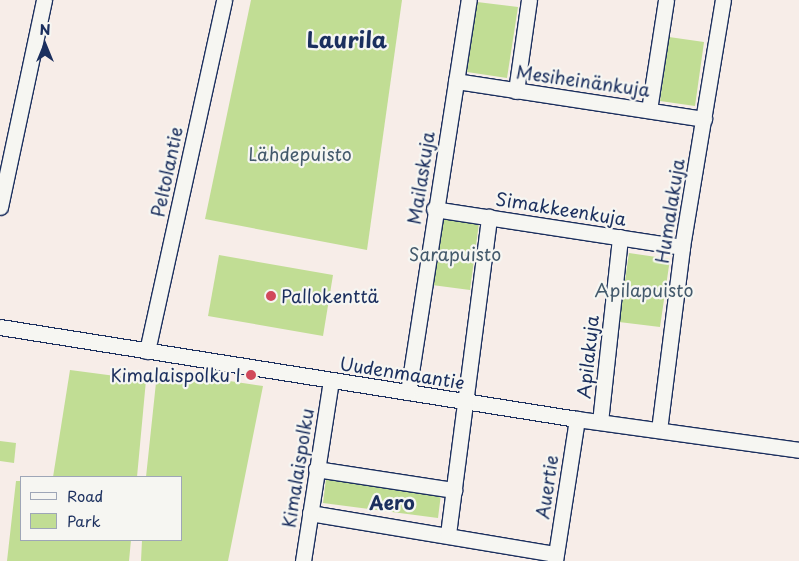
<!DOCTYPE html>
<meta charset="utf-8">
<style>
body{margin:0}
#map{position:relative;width:799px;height:561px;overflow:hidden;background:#f7ede8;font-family:"Playpen Sans",sans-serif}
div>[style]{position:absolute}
.green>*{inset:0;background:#c1dd94}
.roads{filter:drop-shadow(1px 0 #1b2f5e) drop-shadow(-1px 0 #1b2f5e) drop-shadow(0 1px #1b2f5e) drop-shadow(0 -1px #1b2f5e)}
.minor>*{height:15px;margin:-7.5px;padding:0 7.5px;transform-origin:7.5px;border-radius:7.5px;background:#f6f6f2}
.dots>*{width:14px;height:14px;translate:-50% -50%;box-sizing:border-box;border:2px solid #f6f6f2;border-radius:50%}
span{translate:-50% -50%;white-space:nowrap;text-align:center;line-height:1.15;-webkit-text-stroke:4.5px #f6f6f2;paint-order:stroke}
.street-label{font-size:18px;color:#1b2f5e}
.park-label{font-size:18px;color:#445a6c}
.poi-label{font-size:18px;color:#1b2f5e}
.left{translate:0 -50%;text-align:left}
.right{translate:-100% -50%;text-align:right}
.neighbourhood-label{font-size:19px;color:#1b2f5e;font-weight:700}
.district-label{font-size:22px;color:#1b2f5e;font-weight:700}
.legend{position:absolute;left:20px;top:476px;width:162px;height:65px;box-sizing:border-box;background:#f6f6f2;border:1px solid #9ea6b7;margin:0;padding:6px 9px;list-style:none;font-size:15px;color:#1b2f5e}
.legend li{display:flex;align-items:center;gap:10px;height:25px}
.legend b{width:25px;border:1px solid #9ea6b7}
.north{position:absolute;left:20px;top:20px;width:50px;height:50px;-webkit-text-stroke:4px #f6f6f2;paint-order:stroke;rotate:0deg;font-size:14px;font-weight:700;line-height:20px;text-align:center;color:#1b2f5e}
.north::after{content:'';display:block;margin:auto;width:18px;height:22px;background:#1b2f5e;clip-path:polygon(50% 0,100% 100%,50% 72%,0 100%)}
</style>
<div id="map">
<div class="green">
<div style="clip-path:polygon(251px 0,402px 0,367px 250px,205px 219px)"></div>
<div style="clip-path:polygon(477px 2px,518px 7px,507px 78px,467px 72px)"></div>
<div style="clip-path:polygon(669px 37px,704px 42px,695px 106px,660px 101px)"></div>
<div style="clip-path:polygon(440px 218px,479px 223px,470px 290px,432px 285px)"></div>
<div style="clip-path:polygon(629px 253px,670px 259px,660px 327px,619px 322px)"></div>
<div style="clip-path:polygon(219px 255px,333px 275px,323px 336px,208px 316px)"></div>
<div style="clip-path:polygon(70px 370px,146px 380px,137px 477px,53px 477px)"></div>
<div style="clip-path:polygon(163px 371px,263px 386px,228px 561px,141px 561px,142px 540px,181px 540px,181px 477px,146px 477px,157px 373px)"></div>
<div style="clip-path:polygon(0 441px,16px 443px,14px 463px,0 461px)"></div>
<div style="clip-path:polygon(326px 479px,441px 494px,438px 518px,323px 503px)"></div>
<div style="clip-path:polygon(16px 481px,21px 481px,21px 540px,131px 540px,129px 561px,7px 561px)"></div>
</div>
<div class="roads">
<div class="minor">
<div style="left:456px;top:81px;width:251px;rotate:8.7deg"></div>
<div style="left:516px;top:91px;width:92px;rotate:-81.9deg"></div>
<div style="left:649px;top:110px;width:111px;rotate:-81.2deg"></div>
<div style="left:0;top:207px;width:212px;rotate:-78deg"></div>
<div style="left:434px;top:209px;width:251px;rotate:8.7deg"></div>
<div style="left:0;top:327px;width:584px;rotate:9.06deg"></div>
<div style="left:577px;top:419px;width:224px;rotate:7.9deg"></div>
<div style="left:147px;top:351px;width:359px;rotate:-77.6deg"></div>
<div style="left:408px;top:392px;width:397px;rotate:-81.2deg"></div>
<div style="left:600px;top:422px;width:186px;rotate:-83.8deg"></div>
<div style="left:659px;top:430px;width:184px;rotate:-82.8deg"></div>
<div style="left:682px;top:247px;width:250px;rotate:-80.6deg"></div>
<div style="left:316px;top:469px;width:140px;rotate:8.7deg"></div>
<div style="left:310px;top:513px;width:249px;rotate:9.5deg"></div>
<div style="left:448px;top:534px;width:320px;rotate:-82.6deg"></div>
<div style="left:303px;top:561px;width:182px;rotate:-81.2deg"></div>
<div style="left:555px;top:561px;width:144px;rotate:-81.2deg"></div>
</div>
</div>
<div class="dots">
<div style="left:271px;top:296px;background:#d1495b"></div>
<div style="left:251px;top:375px;background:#d1495b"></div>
</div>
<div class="street-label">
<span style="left:583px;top:81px;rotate:8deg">Mesiheinänkuja</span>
<span style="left:167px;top:172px;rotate:-78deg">Peltolantie</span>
<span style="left:421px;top:178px;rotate:-81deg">Mailaskuja</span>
<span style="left:561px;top:209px;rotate:9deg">Simakkeenkuja</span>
<span style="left:670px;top:211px;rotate:-81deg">Humalakuja</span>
<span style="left:588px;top:357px;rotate:-84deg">Apilakuja</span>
<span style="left:402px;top:373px;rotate:9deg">Uudenmaantie</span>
<span style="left:298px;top:468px;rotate:-81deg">Kimalaispolku</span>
<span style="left:547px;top:487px;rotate:-81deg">Auertie</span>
</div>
<div class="park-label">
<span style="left:300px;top:154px">Lähdepuisto</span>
<span style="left:455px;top:254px">Sarapuisto</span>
<span style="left:644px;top:290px">Apilapuisto</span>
</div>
<div class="poi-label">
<span class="left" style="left:281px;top:296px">Pallokenttä</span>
<span class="right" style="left:241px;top:375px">Kimalaispolku I</span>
</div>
<div class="neighbourhood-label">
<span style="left:392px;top:503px">Aero</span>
</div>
<div class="district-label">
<span style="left:347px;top:39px">Laurila</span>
</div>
<ul class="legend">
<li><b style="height:6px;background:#f6f6f2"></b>Road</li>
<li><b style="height:14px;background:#c1dd94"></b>Park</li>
</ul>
<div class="north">N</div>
</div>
